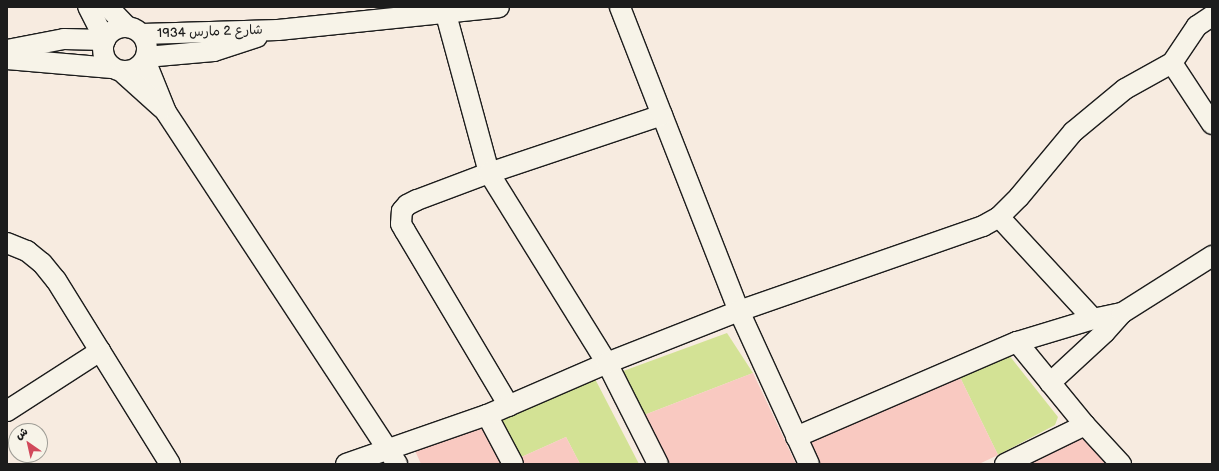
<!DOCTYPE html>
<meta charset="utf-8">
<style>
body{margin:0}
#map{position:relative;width:1219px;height:471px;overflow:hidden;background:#f7ebe0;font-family:"Balsamiq Sans","Playpen Sans Arabic",sans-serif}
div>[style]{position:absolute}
.green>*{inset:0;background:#d3e295}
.building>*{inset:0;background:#f9c9c1}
.roads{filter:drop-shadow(1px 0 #1c1c1c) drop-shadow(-1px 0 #1c1c1c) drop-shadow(0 1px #1c1c1c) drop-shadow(0 -1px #1c1c1c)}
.minor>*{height:20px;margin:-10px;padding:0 10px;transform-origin:10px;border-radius:10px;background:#f7f3e8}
.minor>.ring{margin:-10px;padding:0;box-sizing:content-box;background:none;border:20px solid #f7f3e8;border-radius:50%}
span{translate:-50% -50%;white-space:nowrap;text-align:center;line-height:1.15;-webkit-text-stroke:4px #f7f3e8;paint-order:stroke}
.street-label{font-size:13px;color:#1c1c1c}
.frame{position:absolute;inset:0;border:8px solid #1c1c1c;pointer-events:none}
.north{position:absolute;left:8px;top:423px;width:40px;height:40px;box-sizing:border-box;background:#f7f3e8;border:1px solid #9f9d96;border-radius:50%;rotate:326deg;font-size:11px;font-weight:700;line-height:16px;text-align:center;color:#1c1c1c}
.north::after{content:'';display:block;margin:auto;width:14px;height:18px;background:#d1495b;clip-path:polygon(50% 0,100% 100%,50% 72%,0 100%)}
</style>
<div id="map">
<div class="green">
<div style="clip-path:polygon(727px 333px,753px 373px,639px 417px,615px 374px)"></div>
<div style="clip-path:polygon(1005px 350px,1058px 417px,1055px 425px,998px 455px,956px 369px)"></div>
<div style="clip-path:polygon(592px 373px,639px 464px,580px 464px,566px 437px,517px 459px,497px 420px)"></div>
</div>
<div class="building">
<div style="clip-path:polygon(956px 369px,998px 455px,979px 464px,820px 464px,808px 434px)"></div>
<div style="clip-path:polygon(753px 373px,796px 464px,666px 464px,639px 417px)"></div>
<div style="clip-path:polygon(478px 421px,484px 428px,501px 464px,421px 464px,412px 444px)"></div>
<div style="clip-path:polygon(566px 437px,580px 464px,519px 464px,517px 459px)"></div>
<div style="clip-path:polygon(1084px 438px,1106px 464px,1031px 464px,1074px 439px)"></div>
</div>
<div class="roads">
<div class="minor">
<div style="left:108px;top:7px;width:28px;rotate:46deg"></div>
<div style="left:444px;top:7px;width:172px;rotate:74.8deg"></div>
<div style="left:489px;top:173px;width:224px;rotate:58.2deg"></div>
<div style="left:607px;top:363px;width:113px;rotate:63.2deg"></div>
<div class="ring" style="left:103px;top:27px;width:24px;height:24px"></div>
<div style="left:142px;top:34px;width:136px;rotate:-1.7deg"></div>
<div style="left:278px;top:30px;width:222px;rotate:-5.9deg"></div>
<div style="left:7px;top:50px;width:58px;rotate:-10.9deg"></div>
<div style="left:64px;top:39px;width:41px;rotate:1.4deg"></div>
<div style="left:105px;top:40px;width:37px;rotate:-117deg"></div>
<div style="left:146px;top:57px;width:68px;rotate:-5deg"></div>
<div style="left:214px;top:51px;width:45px;rotate:-18deg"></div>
<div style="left:7px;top:59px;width:105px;rotate:4.9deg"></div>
<div style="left:145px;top:60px;width:56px;rotate:68deg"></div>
<div style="left:166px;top:112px;width:421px;rotate:56.7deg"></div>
<div style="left:1172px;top:63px;width:73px;rotate:56.7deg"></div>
<div style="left:122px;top:72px;width:54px;rotate:42deg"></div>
<div style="left:662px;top:115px;width:211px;rotate:68.6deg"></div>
<div style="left:739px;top:311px;width:168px;rotate:65.4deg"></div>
<div style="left:999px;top:217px;width:28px;rotate:-45deg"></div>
<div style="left:1019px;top:197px;width:85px;rotate:-50.3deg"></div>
<div style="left:1073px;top:132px;width:67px;rotate:-39.6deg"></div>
<div style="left:1125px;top:89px;width:54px;rotate:-29deg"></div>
<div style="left:1172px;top:63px;width:45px;rotate:-56deg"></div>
<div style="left:1197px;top:26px;width:18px;rotate:-34deg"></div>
<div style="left:7px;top:243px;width:22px;rotate:22deg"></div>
<div style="left:27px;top:251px;width:19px;rotate:39deg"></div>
<div style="left:42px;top:263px;width:22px;rotate:51deg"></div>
<div style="left:56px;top:280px;width:216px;rotate:58.2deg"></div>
<div style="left:1017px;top:342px;width:107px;rotate:50.7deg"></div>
<div style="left:1085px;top:425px;width:53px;rotate:47.3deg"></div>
<div style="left:1050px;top:383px;width:75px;rotate:-42.8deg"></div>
<div style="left:1105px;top:332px;width:25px;rotate:-48deg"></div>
<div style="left:509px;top:406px;width:204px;rotate:-120.7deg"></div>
<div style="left:405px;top:231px;width:8px;rotate:-120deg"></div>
<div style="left:401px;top:224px;width:13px;rotate:-86deg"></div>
<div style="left:402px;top:211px;width:8px;rotate:-50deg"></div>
<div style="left:407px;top:205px;width:11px;rotate:-27deg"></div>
<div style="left:417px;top:200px;width:77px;rotate:-20.6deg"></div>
<div style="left:489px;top:173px;width:182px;rotate:-18.5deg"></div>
<div style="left:662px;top:115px;width:116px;rotate:-111.3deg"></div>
<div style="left:7px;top:411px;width:111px;rotate:-32.8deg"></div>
<div style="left:487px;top:415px;width:55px;rotate:62deg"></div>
<div style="left:796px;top:437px;width:241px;rotate:-23.3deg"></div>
<div style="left:1017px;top:342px;width:79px;rotate:-16.8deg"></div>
<div style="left:1093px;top:319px;width:30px;rotate:-12deg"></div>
<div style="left:1122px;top:313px;width:107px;rotate:-32.3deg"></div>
<div style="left:346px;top:464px;width:149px;rotate:-19.2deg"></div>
<div style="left:487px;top:415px;width:131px;rotate:-23.4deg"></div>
<div style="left:607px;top:363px;width:142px;rotate:-21.5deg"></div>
<div style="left:739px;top:311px;width:258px;rotate:-19.2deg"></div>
<div style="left:983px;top:226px;width:18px;rotate:-29deg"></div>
<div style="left:999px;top:217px;width:139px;rotate:47.3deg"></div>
<div style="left:1005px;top:464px;width:89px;rotate:-26deg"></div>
</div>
</div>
<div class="street-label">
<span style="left:210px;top:32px;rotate:-2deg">شارع 2 مارس 1934</span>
</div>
<div class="frame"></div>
<div class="north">ش</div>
</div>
